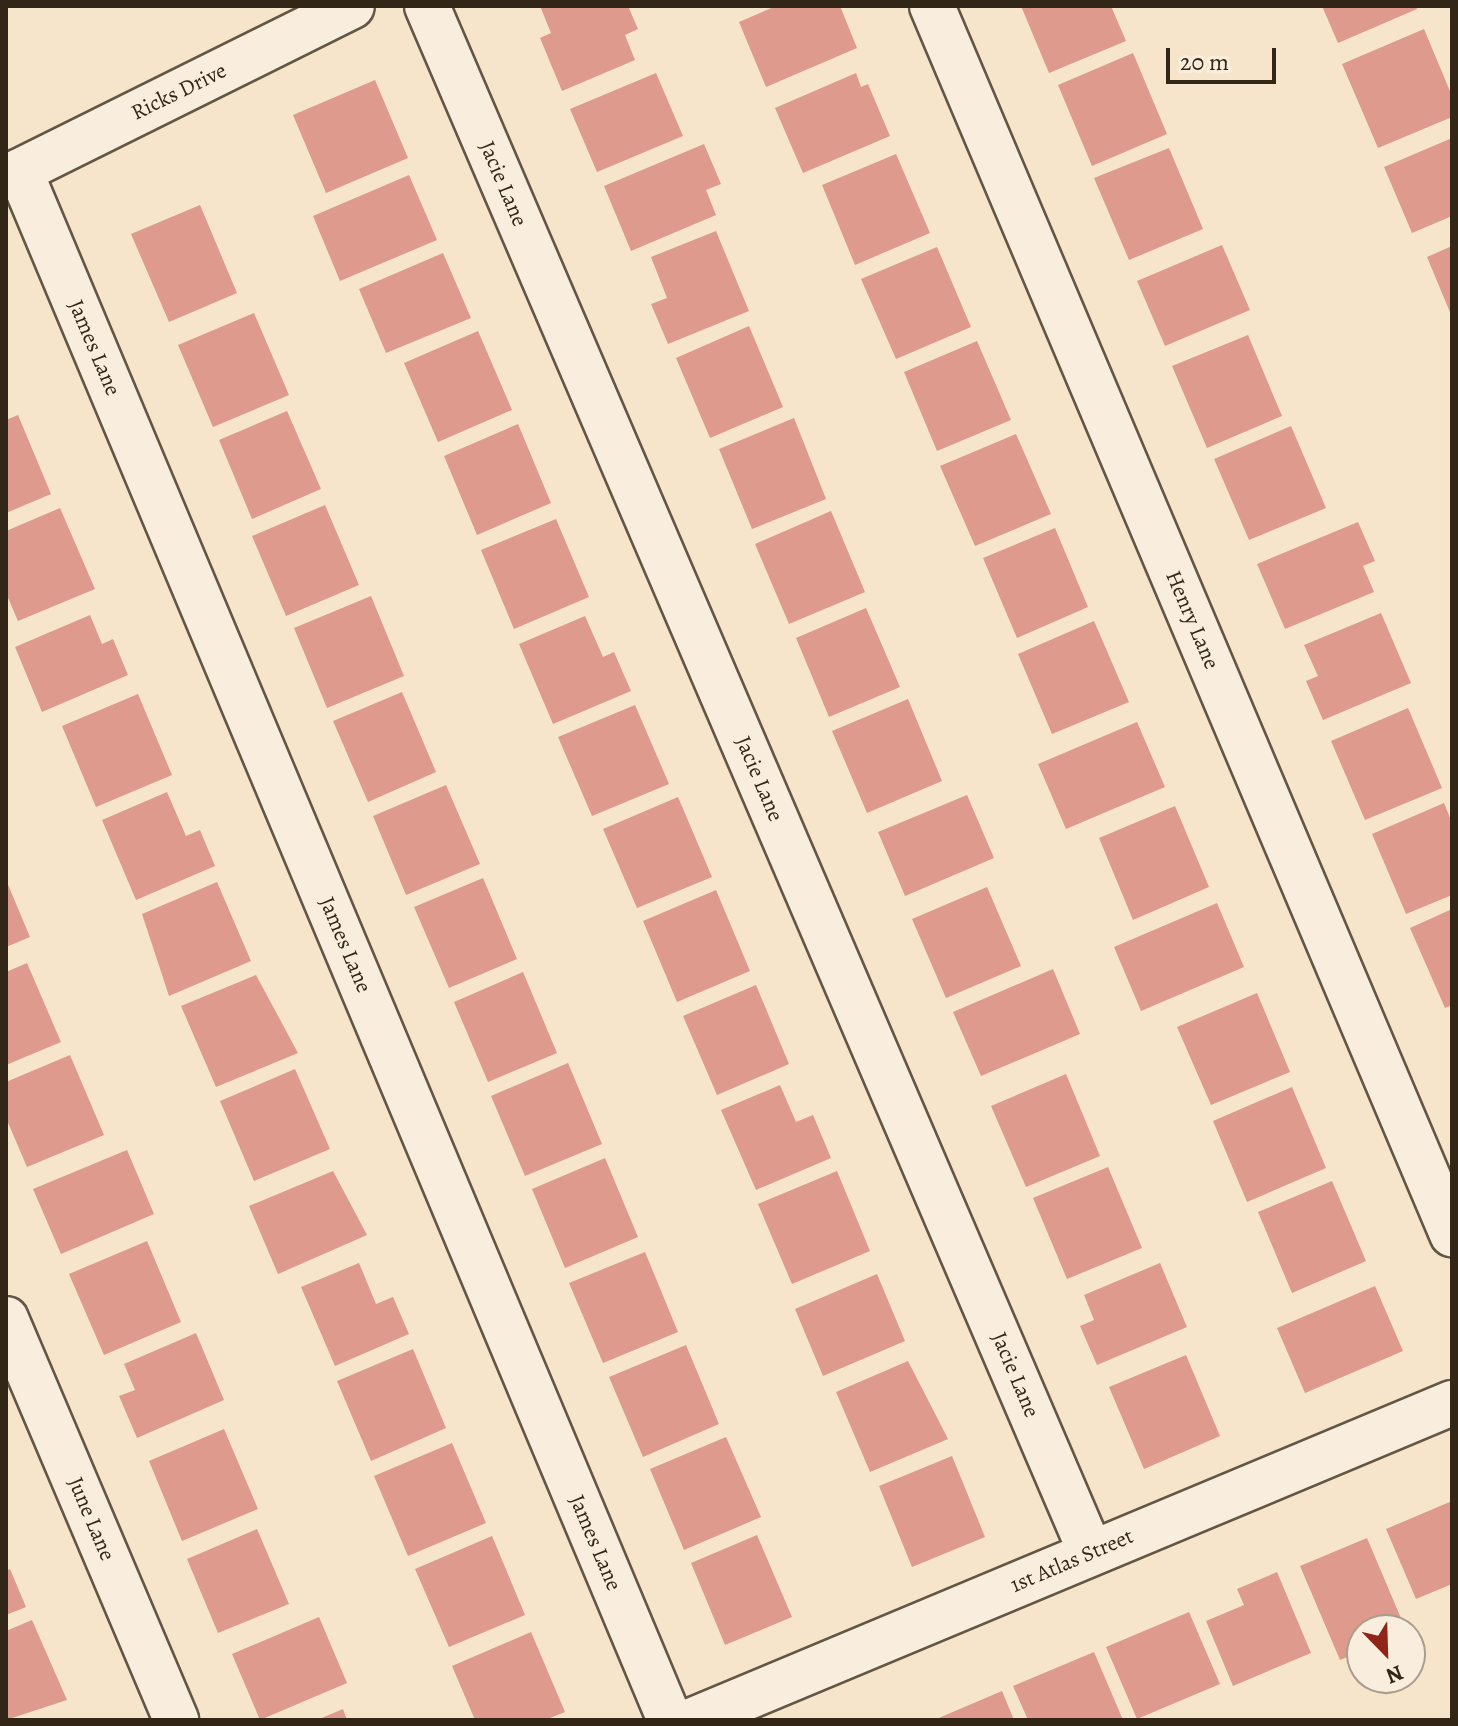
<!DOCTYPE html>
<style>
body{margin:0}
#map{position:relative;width:1458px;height:1726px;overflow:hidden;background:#f6e5cb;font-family:Alegreya,serif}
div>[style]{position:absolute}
.building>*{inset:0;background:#de9a8d}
.roads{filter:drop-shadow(2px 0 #635644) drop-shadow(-2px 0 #635644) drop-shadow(0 2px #635644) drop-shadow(0 -2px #635644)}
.minor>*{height:44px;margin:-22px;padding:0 22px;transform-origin:22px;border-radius:22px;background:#f9eedd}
span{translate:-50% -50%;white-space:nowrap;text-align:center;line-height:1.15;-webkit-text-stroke:8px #f9eedd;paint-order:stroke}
.street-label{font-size:22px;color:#322617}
.frame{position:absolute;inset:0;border:8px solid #322617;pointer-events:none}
.north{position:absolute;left:1346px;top:1614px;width:80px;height:80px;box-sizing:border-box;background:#f9eedd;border:2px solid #a99e8e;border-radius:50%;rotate:157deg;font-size:22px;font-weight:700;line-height:32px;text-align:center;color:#322617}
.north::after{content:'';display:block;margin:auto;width:28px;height:36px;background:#8f2418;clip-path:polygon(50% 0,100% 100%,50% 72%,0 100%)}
.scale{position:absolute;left:1166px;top:48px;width:110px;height:36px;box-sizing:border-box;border:4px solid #322617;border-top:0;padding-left:10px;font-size:24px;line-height:28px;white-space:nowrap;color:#322617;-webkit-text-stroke:6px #f9eedd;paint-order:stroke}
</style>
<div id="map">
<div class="building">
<div style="clip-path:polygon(540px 6px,628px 6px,638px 29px,625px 35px,635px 60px,562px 91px,540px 38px,551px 33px)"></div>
<div style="clip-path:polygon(776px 6px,840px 6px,857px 48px,766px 87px,739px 22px)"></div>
<div style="clip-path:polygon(1021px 6px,1111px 6px,1126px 41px,1049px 73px)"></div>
<div style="clip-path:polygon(1322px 6px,1416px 6px,1417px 9px,1338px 43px)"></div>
<div style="clip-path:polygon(1424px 29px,1452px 96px,1452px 117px,1378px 148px,1342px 64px)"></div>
<div style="clip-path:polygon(1133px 53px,1167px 134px,1092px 166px,1058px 85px)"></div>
<div style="clip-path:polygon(656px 73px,683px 136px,597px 172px,570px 109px)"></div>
<div style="clip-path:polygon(856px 73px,861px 87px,868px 84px,890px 136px,803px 173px,775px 108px)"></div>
<div style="clip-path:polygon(375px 80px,408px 158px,326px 193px,293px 115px)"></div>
<div style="clip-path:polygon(1452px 138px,1452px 216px,1412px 233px,1384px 167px)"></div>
<div style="clip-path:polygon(704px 144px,721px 184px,706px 190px,716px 215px,631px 251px,604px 186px)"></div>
<div style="clip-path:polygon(1169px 148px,1203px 229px,1129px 260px,1094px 178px)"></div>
<div style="clip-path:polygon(896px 154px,930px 233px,855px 265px,822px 185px)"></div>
<div style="clip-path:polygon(409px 175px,437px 240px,340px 281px,313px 216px)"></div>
<div style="clip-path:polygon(200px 205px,237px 293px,169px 322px,131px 234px)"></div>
<div style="clip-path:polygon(716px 231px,749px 311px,668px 344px,651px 304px,667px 298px,651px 257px)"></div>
<div style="clip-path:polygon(1222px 245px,1250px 310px,1165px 346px,1137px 281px)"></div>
<div style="clip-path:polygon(1452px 246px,1452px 317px,1427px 257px)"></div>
<div style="clip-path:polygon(937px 247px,971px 327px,896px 359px,861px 279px)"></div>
<div style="clip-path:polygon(443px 253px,471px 318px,386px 353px,359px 289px)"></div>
<div style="clip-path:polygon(254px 313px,289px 395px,213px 427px,178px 345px)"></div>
<div style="clip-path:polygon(749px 326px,783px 407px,710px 438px,676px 358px)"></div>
<div style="clip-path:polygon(478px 331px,512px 410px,438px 442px,404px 363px)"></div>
<div style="clip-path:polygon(1248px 335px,1282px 416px,1207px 448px,1172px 366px)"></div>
<div style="clip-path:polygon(977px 341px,1011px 420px,937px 451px,904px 372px)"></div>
<div style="clip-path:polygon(287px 411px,321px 489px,252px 519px,219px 440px)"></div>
<div style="clip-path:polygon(18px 415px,51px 494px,6px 513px,6px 420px)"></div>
<div style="clip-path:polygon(794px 418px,826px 499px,752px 529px,719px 449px)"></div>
<div style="clip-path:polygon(518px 424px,551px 503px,477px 535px,444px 456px)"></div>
<div style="clip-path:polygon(1291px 426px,1326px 508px,1249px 540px,1214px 459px)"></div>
<div style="clip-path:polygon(1016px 434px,1051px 514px,975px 546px,940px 466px)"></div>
<div style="clip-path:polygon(325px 505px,359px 585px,286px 616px,252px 536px)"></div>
<div style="clip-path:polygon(60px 508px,95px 589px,18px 621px,6px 593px,6px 531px)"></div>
<div style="clip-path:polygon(831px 511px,865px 592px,789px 624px,755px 544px)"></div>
<div style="clip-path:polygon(556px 519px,589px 597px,514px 629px,481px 550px)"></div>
<div style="clip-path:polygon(1358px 522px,1375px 561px,1363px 566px,1374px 592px,1285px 629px,1257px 564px)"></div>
<div style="clip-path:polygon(1055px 528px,1088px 607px,1017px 638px,983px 558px)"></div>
<div style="clip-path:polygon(371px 596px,404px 676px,327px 708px,294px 628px)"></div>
<div style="clip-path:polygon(866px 608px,900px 687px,829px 717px,796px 638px)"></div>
<div style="clip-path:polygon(1381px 613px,1411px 683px,1323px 720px,1306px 681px,1318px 676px,1304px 645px)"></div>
<div style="clip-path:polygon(90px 615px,102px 644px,113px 639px,128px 675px,42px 712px,15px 647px)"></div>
<div style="clip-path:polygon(585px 616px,603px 657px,614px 652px,631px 691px,553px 724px,519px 644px)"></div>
<div style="clip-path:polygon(1094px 621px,1129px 702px,1052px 734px,1018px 654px)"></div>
<div style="clip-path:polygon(402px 692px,436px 772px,368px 802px,333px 721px)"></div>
<div style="clip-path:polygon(138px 694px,172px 775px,96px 807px,62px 726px)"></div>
<div style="clip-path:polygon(908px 699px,942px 781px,867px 813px,832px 731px)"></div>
<div style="clip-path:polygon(635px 705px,669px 784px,592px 816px,558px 737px)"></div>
<div style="clip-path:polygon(1408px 708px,1442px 788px,1365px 820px,1331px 741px)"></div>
<div style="clip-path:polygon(1137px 722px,1165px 787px,1066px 829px,1038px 764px)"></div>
<div style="clip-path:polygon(446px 785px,480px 864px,406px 895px,373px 816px)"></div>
<div style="clip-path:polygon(167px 792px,186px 836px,200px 830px,215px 866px,136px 900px,102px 820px)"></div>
<div style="clip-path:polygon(967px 795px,994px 858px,905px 896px,878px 832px)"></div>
<div style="clip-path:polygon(678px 797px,712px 877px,637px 908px,603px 829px)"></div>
<div style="clip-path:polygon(1444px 803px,1452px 823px,1452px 895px,1406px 914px,1372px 834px)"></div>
<div style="clip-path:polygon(1175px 806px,1209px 887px,1133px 920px,1099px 838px)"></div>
<div style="clip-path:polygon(483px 878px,517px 959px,449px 988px,414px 907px)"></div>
<div style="clip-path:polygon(6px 880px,30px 937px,6px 947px)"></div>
<div style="clip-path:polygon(217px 882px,251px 961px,169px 996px,142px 914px)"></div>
<div style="clip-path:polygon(987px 887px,1021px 966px,946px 998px,912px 919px)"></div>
<div style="clip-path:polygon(716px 890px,750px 971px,677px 1002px,643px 921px)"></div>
<div style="clip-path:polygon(1217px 903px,1244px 967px,1141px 1011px,1114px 947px)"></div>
<div style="clip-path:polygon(1452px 909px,1452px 1005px,1445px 1008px,1410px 928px)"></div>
<div style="clip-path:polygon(27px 963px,61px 1042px,6px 1065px,6px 972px)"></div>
<div style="clip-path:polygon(1053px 969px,1080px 1034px,981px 1076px,953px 1012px)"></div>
<div style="clip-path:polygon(523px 972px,557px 1053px,488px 1082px,454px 1002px)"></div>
<div style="clip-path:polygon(256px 975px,298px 1053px,216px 1087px,181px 1006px)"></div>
<div style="clip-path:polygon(756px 985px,789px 1064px,717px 1095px,683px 1016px)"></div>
<div style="clip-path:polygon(1257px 993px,1290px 1072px,1211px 1105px,1177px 1027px)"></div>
<div style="clip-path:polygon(70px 1055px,104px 1135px,27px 1167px,6px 1118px,6px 1082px)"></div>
<div style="clip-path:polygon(568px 1063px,602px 1144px,525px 1176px,491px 1096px)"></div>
<div style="clip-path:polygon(295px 1069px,330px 1149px,254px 1181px,220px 1101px)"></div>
<div style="clip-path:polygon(1066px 1074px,1100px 1156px,1026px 1187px,991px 1106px)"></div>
<div style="clip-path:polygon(780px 1085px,796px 1122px,813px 1115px,831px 1158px,756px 1190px,721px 1110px)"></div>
<div style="clip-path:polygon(1292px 1087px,1326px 1168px,1247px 1202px,1213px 1121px)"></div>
<div style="clip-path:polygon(127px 1150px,154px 1214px,61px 1254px,33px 1189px)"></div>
<div style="clip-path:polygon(605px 1158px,638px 1237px,565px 1268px,532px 1189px)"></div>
<div style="clip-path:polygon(1108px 1167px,1142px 1248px,1067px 1279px,1033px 1198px)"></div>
<div style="clip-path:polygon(333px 1171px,367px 1235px,278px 1274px,249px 1206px)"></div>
<div style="clip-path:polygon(837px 1171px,870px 1251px,792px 1284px,758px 1204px)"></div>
<div style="clip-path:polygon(1332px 1181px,1366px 1261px,1292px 1293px,1258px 1212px)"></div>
<div style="clip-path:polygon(147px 1241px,181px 1322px,104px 1355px,69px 1274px)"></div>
<div style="clip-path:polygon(645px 1252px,678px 1332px,603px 1363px,569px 1283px)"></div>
<div style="clip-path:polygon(359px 1263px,376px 1304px,393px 1297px,409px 1334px,335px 1366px,301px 1287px)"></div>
<div style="clip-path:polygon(1160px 1263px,1187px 1327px,1097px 1365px,1080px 1326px,1094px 1320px,1084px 1295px)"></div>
<div style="clip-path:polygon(877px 1274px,905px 1341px,823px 1376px,795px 1309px)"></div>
<div style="clip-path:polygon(1375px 1286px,1403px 1351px,1305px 1393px,1277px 1328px)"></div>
<div style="clip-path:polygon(196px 1333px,224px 1400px,137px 1438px,119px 1396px,135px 1390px,124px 1364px)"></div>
<div style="clip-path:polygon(686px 1345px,719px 1424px,643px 1457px,609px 1377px)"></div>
<div style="clip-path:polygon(413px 1349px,446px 1428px,371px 1461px,337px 1381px)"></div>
<div style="clip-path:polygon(1186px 1355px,1220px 1436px,1144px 1469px,1109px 1387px)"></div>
<div style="clip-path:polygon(908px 1361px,948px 1439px,870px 1472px,836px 1392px)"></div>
<div style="clip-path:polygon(224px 1429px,258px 1509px,182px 1541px,149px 1461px)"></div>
<div style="clip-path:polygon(726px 1437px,761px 1517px,684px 1550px,650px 1469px)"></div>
<div style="clip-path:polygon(452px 1443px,486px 1523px,408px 1556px,374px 1476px)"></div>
<div style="clip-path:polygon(952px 1456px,985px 1537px,912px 1567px,879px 1486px)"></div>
<div style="clip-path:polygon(1452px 1501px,1452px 1584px,1416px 1599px,1386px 1529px)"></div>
<div style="clip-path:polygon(257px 1529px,289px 1604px,218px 1633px,187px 1559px)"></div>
<div style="clip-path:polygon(757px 1535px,792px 1617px,725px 1645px,691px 1563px)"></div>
<div style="clip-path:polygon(492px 1536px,525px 1615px,449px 1647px,415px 1569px)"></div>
<div style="clip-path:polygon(1367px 1538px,1406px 1630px,1362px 1630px,1362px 1651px,1340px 1660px,1300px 1566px)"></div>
<div style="clip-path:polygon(10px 1569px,26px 1607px,6px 1615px,6px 1571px)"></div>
<div style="clip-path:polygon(1277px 1572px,1311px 1653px,1233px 1686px,1206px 1621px,1244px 1605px,1237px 1589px)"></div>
<div style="clip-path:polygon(1189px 1612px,1220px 1684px,1137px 1719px,1106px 1647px)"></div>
<div style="clip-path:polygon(319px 1617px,347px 1683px,260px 1720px,232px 1654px)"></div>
<div style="clip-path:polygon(32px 1620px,67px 1700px,6px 1720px,6px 1631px)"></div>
<div style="clip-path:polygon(531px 1632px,565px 1712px,545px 1720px,475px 1720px,452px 1666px)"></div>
<div style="clip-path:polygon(1094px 1652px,1123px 1720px,1028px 1720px,1013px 1686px)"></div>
<div style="clip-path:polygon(1002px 1691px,1014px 1720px,934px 1720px)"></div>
<div style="clip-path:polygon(343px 1709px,347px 1720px,317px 1720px)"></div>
</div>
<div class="roads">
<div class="minor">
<div style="left:427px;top:6px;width:1683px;rotate:66.77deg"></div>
<div style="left:932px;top:6px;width:1334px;rotate:67.05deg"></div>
<div style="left:20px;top:171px;width:1680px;rotate:67.24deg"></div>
<div style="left:6px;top:178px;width:386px;rotate:-26.4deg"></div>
<div style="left:6px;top:1319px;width:436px;rotate:67deg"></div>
<div style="left:693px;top:1720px;width:823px;rotate:-22.67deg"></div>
</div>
</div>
<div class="street-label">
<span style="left:179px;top:92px;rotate:-26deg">Ricks Drive</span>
<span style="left:503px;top:184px;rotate:67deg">Jacie Lane</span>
<span style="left:94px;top:348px;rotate:67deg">James Lane</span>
<span style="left:1192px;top:620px;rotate:67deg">Henry Lane</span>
<span style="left:759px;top:779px;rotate:67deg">Jacie Lane</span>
<span style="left:345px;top:945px;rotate:67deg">James Lane</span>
<span style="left:1015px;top:1375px;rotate:67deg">Jacie Lane</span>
<span style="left:91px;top:1519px;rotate:67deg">June Lane</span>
<span style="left:595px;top:1543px;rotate:67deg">James Lane</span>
<span style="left:1072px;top:1561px;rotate:-23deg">1st Atlas Street</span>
</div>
<div class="frame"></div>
<div class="north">N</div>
<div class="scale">20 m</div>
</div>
